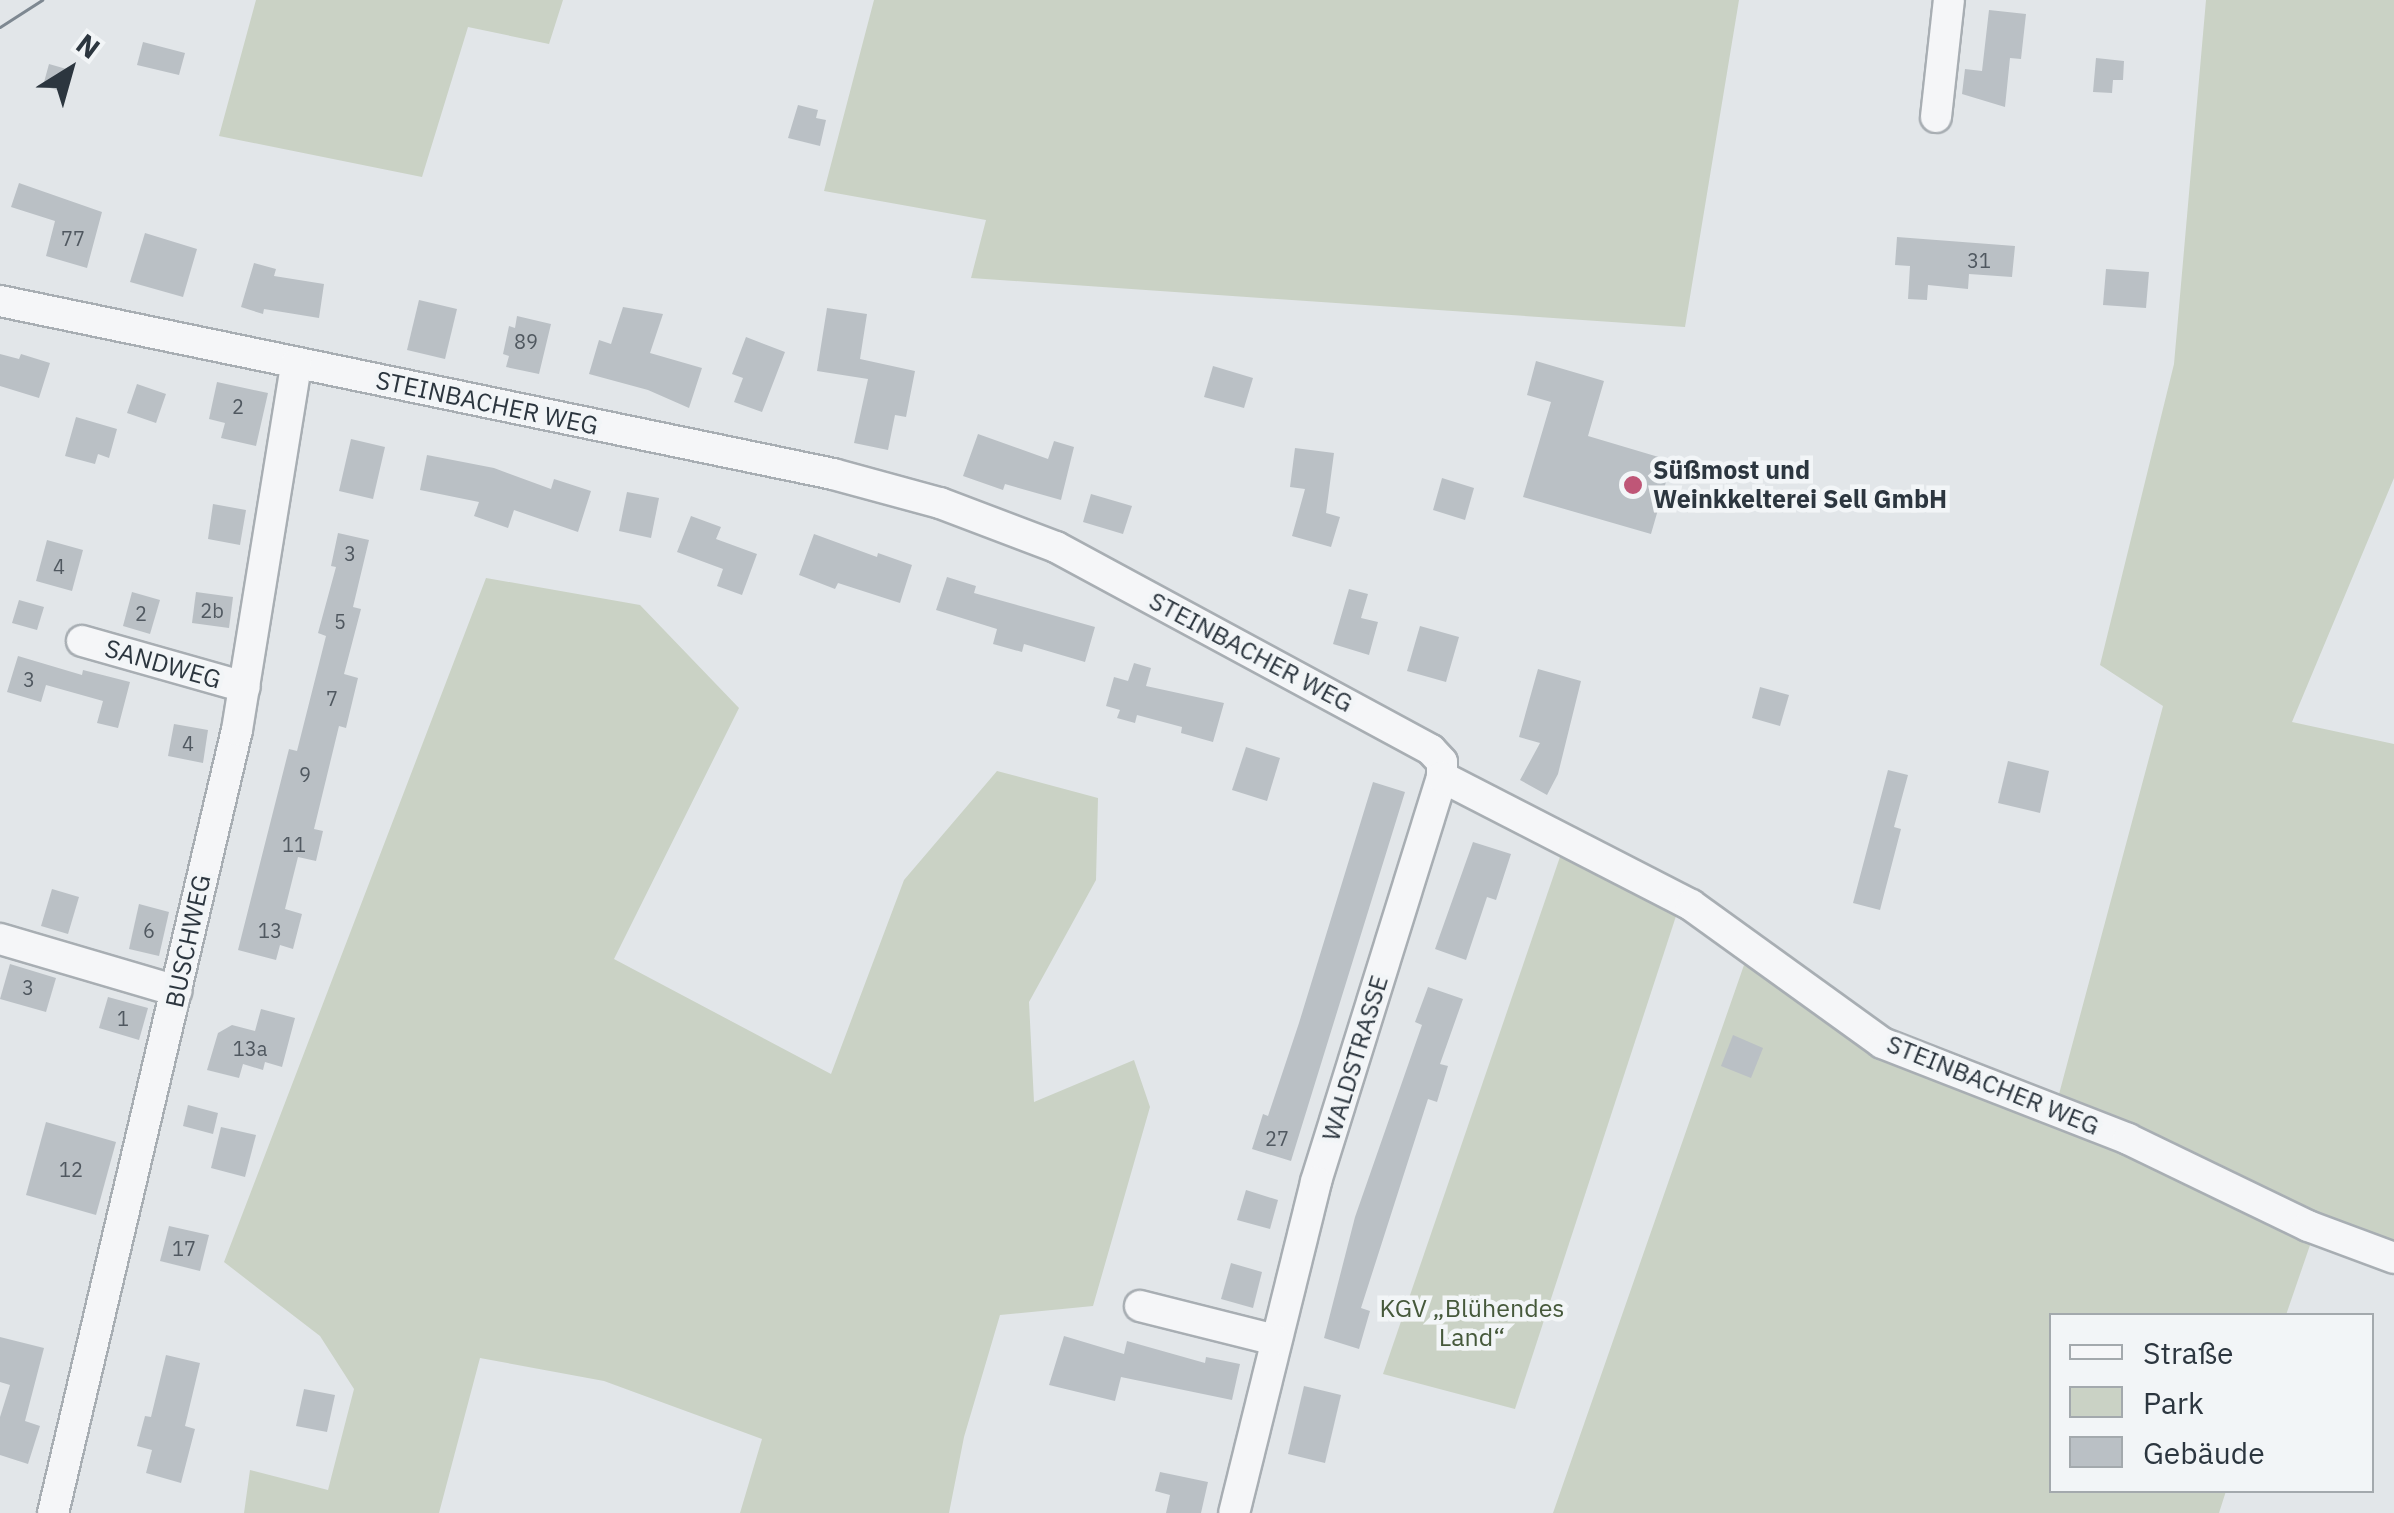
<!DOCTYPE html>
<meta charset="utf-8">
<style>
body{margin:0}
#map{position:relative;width:2394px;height:1513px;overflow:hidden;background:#e2e6e9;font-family:"IBM Plex Sans",sans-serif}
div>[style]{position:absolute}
.green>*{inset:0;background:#cad2c5}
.building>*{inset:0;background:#bac0c5}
.roads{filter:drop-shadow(2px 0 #a8aeb3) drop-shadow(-2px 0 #a8aeb3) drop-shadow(0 2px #a8aeb3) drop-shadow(0 -2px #a8aeb3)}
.minor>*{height:30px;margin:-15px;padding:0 15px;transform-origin:15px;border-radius:15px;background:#f5f6f8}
.tram>*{height:2.5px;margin:-1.25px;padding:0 1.25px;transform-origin:1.25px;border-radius:1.25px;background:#7e8891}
.dots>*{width:28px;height:28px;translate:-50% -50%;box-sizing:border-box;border:5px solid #f2f5f7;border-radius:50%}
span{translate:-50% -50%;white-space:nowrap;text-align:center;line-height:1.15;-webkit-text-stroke:9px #f2f5f7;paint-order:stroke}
.number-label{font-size:20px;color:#505860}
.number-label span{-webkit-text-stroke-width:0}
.street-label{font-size:25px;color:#2c363f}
.poi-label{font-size:25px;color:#2c363f;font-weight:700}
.left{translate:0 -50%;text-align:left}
.park-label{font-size:25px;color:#46593b}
.legend{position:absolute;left:2049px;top:1313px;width:325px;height:180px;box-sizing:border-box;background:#f2f5f7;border:2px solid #a3a9ad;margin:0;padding:12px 18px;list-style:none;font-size:30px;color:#2c363f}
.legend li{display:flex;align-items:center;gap:20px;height:50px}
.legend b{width:50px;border:2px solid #a3a9ad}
.north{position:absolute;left:20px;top:20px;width:100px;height:100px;-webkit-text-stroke:8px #f2f5f7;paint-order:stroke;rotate:37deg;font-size:28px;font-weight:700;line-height:40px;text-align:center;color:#2c363f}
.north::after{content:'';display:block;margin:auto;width:35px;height:45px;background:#2c363f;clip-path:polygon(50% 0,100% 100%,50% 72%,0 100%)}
</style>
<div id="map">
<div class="green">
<div style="clip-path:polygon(256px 0,563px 0,549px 44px,468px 27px,422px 177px,219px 136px)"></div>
<div style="clip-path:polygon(874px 0,1739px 0,1685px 327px,971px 278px,986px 220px,824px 191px)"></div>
<div style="clip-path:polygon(2206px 0,2394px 0,2394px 478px,2292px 722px,2394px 744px,2394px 1242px,2319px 1219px,2286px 1315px,2052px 1316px,2052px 1490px,2226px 1491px,2219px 1513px,1553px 1513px,1744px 965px,1900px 1063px,2051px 1124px,2163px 706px,2100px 665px,2174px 364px)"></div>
<div style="clip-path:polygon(486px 578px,640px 605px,739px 708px,614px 959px,831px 1074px,904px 880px,997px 771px,1098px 798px,1096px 880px,1029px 1002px,1034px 1102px,1134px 1060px,1150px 1107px,1093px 1306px,1000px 1315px,964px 1437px,949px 1513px,740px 1513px,762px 1439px,604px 1381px,480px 1358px,439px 1513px,244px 1513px,250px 1470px,328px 1490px,354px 1389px,320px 1336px,224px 1262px)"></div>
<div style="clip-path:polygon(1562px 851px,1677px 913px,1515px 1409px,1383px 1374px)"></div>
</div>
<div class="building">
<div style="clip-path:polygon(1989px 10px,2026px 14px,2021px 59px,2010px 58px,2005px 107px,1962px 94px,1965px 69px,1982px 71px)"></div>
<div style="clip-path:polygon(143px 42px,185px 53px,179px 75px,137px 65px)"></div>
<div style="clip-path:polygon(2096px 58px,2124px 61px,2123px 80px,2113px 80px,2112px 93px,2093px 92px)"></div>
<div style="clip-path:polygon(49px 64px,70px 70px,64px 92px,43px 86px)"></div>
<div style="clip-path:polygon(798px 105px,818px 110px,816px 118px,826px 120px,820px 146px,788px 138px)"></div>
<div style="clip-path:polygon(19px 183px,102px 212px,87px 268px,46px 256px,55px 221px,11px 207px)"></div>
<div style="clip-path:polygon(145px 233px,197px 249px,183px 297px,130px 282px)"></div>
<div style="clip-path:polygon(1897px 237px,2015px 246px,2012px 277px,1969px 274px,1968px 289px,1928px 285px,1927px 300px,1908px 299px,1910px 266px,1895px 265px)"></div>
<div style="clip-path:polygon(254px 263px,276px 269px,274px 276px,324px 284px,319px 318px,264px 309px,263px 314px,241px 307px)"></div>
<div style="clip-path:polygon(2106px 269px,2149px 272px,2146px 308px,2103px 305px)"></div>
<div style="clip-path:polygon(419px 300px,457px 309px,445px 359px,407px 350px)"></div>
<div style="clip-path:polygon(623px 307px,663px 314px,650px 353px,702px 368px,689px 408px,648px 390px,589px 374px,599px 340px,611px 344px)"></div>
<div style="clip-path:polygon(827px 308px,867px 314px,860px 359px,915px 371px,906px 417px,895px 415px,888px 450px,854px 443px,868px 379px,817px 371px)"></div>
<div style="clip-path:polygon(517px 316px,551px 324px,539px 374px,506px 367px,509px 356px,503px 354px,509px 326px,515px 328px)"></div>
<div style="clip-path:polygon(746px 337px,785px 352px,762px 412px,734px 402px,743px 378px,732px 374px)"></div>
<div style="clip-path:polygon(0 354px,19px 359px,21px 354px,50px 363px,39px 398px,0 386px)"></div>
<div style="clip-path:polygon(1536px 361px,1604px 381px,1588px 436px,1672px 461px,1651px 534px,1523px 497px,1551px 402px,1527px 395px)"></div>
<div style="clip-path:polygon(1213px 366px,1253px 378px,1244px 408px,1204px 397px)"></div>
<div style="clip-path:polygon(217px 382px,268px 393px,256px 446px,221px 438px,225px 423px,209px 419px)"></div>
<div style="clip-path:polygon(137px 384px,166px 394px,156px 423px,127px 413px)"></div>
<div style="clip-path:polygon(76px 417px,117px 429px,109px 458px,98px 454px,95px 464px,65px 456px)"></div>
<div style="clip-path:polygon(978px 434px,1048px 459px,1054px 441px,1074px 447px,1061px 500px,1005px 484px,1003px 490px,963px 476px)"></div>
<div style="clip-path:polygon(351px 439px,385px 447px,373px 499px,339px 491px)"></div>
<div style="clip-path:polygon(1295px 448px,1334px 453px,1326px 513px,1340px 517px,1331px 547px,1292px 536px,1305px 489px,1290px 487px)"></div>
<div style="clip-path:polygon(427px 455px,494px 468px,551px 489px,554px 479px,591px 491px,578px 532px,514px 510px,508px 528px,474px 516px,479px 502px,420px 490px)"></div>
<div style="clip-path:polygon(1442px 478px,1474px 488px,1465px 520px,1433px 510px)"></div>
<div style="clip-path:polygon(627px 492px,659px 498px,651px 538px,619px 531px)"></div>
<div style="clip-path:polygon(1091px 494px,1132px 506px,1123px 534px,1083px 522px)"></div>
<div style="clip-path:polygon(213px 504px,246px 510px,240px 545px,208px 539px)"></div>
<div style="clip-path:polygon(691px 516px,721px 527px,716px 539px,757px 554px,742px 595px,717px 586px,723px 569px,677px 552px)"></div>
<div style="clip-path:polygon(338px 533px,369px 540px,353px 607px,361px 609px,344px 674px,358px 678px,346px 728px,339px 726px,314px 829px,323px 831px,316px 861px,298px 857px,285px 909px,302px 914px,293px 949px,280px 945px,276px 960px,238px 950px,289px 749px,297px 751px,326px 636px,318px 633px,336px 567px,331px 566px)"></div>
<div style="clip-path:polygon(814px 534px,877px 557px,878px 553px,912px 565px,900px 603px,838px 583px,835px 589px,799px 575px)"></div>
<div style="clip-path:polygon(47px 540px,83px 550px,72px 591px,36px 581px)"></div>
<div style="clip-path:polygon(947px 577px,976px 586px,974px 593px,1095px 627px,1085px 662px,1024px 644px,1022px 652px,993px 644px,997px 629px,936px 610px)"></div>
<div style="clip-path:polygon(1349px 589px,1368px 594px,1361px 618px,1378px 622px,1369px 655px,1333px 644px)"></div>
<div style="clip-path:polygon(132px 592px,160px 600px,150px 634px,123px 626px)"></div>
<div style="clip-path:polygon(196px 592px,233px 597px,229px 628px,192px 623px)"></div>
<div style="clip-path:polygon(19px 600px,44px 607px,37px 630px,12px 623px)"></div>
<div style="clip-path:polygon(1420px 626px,1459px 637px,1446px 682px,1407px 671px)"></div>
<div style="clip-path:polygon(18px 656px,82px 675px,83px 670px,130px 682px,118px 728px,97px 723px,103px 701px,46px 685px,41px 702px,7px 692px)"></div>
<div style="clip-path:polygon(1134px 663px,1151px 668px,1146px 686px,1224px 703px,1213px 742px,1181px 733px,1182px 727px,1137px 715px,1135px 723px,1117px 718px,1120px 710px,1106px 706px,1114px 677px,1128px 681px)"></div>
<div style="clip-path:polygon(1538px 669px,1581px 681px,1558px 774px,1547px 795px,1520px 780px,1540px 743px,1519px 737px)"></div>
<div style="clip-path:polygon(1760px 687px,1789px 695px,1780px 726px,1752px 718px)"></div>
<div style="clip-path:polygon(174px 724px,208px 730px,203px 763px,168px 756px)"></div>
<div style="clip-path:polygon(1246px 747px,1280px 758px,1267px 801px,1232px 790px)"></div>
<div style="clip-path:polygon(2008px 761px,2049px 771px,2040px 813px,1998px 803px)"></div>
<div style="clip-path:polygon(1888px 770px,1908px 775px,1894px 827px,1901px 829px,1880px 910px,1853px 903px)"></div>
<div style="clip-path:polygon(1373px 782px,1405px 792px,1291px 1161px,1252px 1149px,1263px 1114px,1268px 1116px,1299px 1023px)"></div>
<div style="clip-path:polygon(1473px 842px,1511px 854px,1496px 900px,1487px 897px,1466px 960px,1435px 949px)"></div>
<div style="clip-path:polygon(52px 889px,79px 897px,68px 934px,41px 926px)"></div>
<div style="clip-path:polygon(139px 904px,169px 912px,159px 956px,129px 949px)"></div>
<div style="clip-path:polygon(10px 964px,56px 978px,46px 1012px,0 999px)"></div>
<div style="clip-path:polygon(1428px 987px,1463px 999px,1440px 1064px,1448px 1066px,1437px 1102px,1428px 1099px,1361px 1308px,1370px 1311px,1359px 1349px,1324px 1338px,1355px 1217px,1422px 1025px,1415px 1022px)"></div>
<div style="clip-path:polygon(108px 997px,148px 1008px,139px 1040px,99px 1028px)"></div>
<div style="clip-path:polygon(261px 1009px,295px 1018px,282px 1067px,265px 1062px,263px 1070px,243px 1064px,239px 1078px,207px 1070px,218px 1033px,232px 1025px,255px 1031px)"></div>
<div style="clip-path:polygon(1733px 1035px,1763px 1048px,1751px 1078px,1721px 1066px)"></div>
<div style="clip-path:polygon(188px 1105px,218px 1113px,213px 1134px,183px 1126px)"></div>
<div style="clip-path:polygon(46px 1122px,116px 1142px,96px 1215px,26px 1195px)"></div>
<div style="clip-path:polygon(221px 1127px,256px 1135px,245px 1177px,211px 1168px)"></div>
<div style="clip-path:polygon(1246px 1190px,1278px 1200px,1270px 1229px,1237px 1220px)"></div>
<div style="clip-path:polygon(169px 1226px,209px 1235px,200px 1271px,160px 1261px)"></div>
<div style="clip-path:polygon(1231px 1263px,1262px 1272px,1253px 1308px,1221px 1299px)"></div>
<div style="clip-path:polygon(1064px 1336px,1124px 1354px,1127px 1341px,1205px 1363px,1206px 1357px,1240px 1364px,1232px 1400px,1121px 1377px,1115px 1401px,1049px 1385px)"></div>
<div style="clip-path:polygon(0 1337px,44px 1348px,25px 1421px,40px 1426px,28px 1464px,0 1455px,0 1417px,10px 1385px,0 1382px)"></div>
<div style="clip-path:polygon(166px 1355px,200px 1363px,185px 1426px,195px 1429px,181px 1483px,146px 1473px,152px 1450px,137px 1446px,145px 1416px,151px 1417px)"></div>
<div style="clip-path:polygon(1304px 1386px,1341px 1395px,1325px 1463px,1288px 1454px)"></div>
<div style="clip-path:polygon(304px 1389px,335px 1395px,327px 1432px,296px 1426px)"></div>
<div style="clip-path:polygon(1160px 1472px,1208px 1482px,1201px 1513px,1166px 1513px,1170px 1495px,1155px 1491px)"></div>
</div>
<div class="roads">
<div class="minor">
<div style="left:1936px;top:117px;width:118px;rotate:-83.7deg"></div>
<div style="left:0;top:301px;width:851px;rotate:11.73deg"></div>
<div style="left:833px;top:474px;width:111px;rotate:15.2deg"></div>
<div style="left:940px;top:503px;width:124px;rotate:20.8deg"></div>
<div style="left:1056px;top:547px;width:426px;rotate:28.4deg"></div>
<div style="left:1431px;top:750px;width:16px;rotate:47deg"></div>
<div style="left:1442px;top:762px;width:15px;rotate:90deg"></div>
<div style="left:1442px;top:777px;width:424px;rotate:107.3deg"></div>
<div style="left:1316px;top:1182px;width:341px;rotate:103.9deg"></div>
<div style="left:82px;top:641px;width:169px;rotate:15.8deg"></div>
<div style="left:1442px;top:777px;width:280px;rotate:27.2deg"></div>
<div style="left:1691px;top:905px;width:236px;rotate:35.8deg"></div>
<div style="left:1882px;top:1043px;width:264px;rotate:21.3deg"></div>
<div style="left:2128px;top:1139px;width:200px;rotate:25.8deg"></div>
<div style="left:2308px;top:1226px;width:92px;rotate:20.4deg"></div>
<div style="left:0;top:939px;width:184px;rotate:16.4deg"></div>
<div style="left:1140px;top:1306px;width:139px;rotate:14.1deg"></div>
<div style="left:53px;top:1513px;width:804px;rotate:-76.78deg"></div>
<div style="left:237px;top:730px;width:371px;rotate:-80.8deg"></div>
</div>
</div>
<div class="tram">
<div style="left:0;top:27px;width:50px;rotate:-32.7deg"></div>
</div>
<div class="dots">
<div style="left:1633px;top:485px;background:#bf5677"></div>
</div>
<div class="number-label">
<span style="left:73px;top:238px">77</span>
<span style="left:1979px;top:260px">31</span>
<span style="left:526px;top:341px">89</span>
<span style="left:238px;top:406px">2</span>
<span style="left:350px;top:553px">3</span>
<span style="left:59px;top:566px">4</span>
<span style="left:212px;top:610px">2b</span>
<span style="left:141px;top:613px">2</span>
<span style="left:340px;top:621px">5</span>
<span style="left:29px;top:679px">3</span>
<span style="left:332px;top:698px">7</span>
<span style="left:188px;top:743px">4</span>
<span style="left:305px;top:774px">9</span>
<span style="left:294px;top:844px">11</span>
<span style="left:149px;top:930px">6</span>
<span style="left:270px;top:930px">13</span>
<span style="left:28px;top:987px">3</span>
<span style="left:123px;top:1018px">1</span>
<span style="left:250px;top:1048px">13a</span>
<span style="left:1277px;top:1138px">27</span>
<span style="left:71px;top:1169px">12</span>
<span style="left:184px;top:1248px">17</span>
</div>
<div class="street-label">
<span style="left:487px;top:403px;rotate:12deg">STEINBACHER WEG</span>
<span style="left:1251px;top:652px;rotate:28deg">STEINBACHER WEG</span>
<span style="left:163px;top:664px;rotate:16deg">SANDWEG</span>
<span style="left:188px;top:941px;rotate:-78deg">BUSCHWEG</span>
<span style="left:1355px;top:1058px;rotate:-73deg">WALDSTRASSE</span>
<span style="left:1993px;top:1085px;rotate:22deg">STEINBACHER WEG</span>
</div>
<div class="poi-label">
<span class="left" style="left:1653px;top:485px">Süßmost und<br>Weinkkelterei Sell GmbH</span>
</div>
<div class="park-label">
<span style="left:1472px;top:1323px">KGV „Blühendes<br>Land“</span>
</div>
<ul class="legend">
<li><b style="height:12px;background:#f5f6f8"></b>Straße</li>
<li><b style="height:28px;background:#cad2c5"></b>Park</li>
<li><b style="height:28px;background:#bac0c5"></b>Gebäude</li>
</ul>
<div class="north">N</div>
</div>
